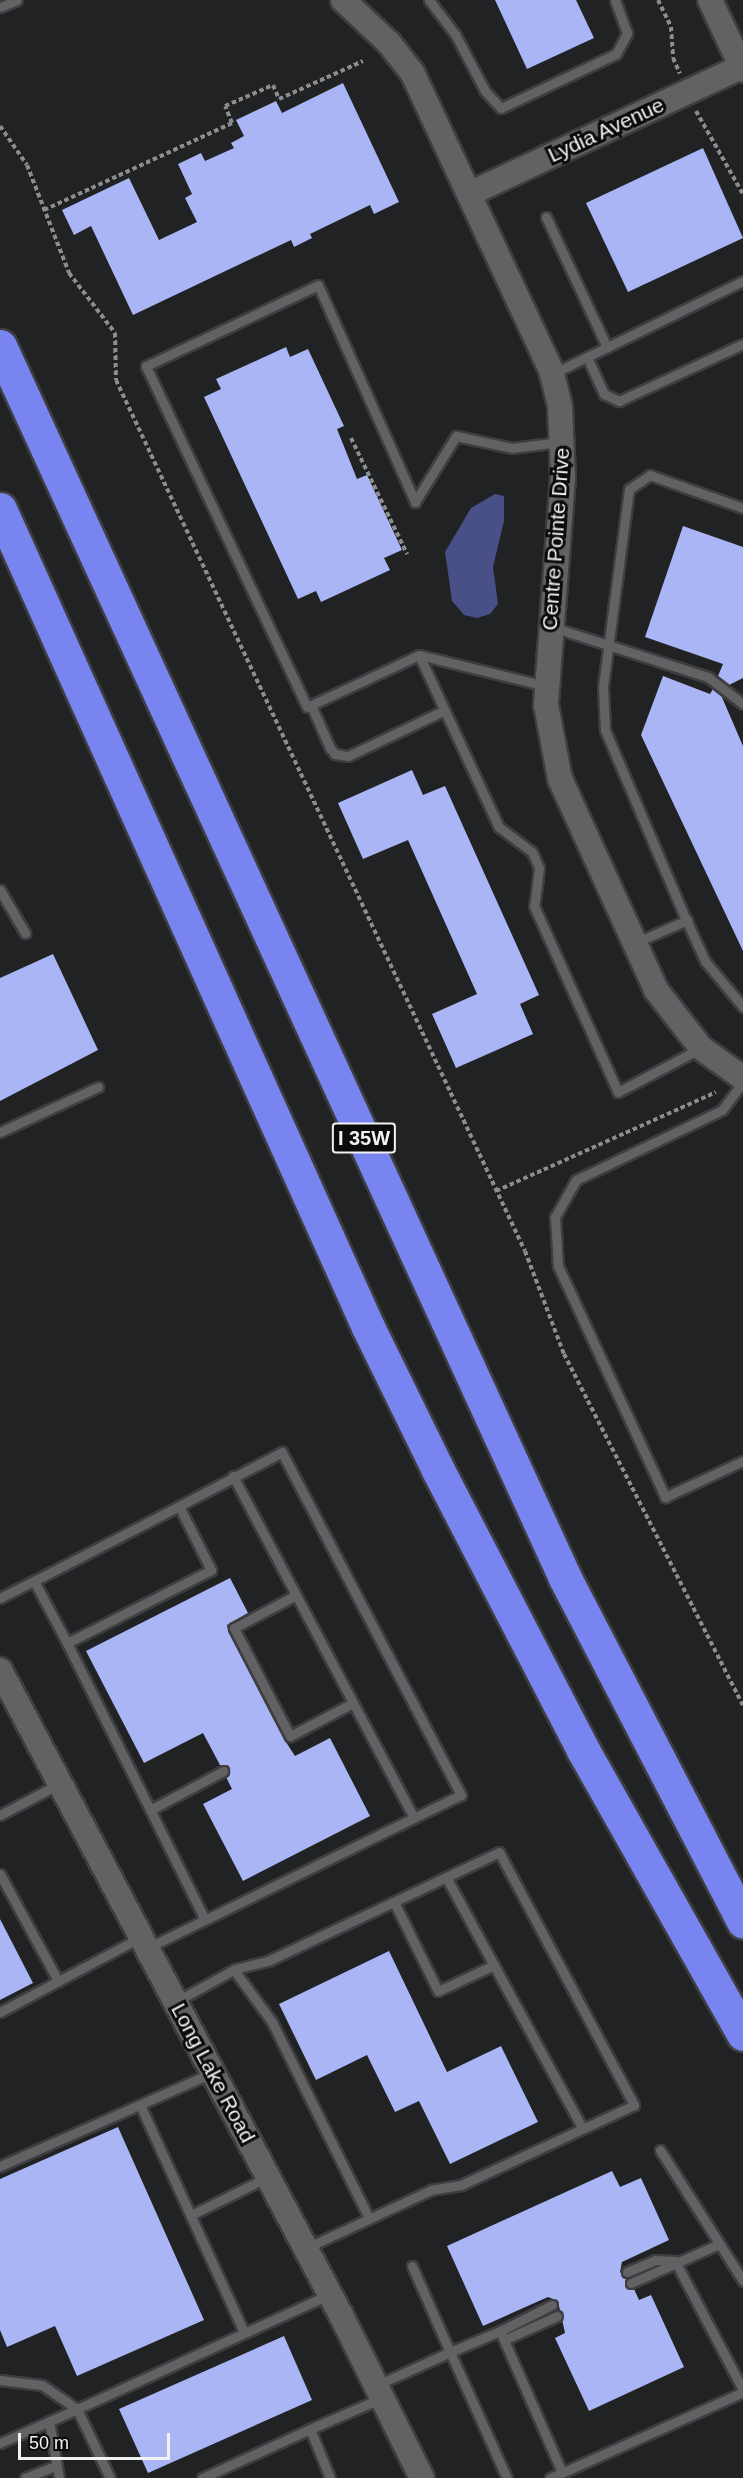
<!DOCTYPE html>
<style>
body{margin:0}
#map{position:relative;width:743px;height:2478px;overflow:hidden;background:#212224;font-family:Arial,sans-serif}
div>[style]{position:absolute}
.water>*{inset:0;background:#485087}
.building>*{inset:0;background:#a9b5f4}
.path>*{height:4px;margin-top:-2px;transform-origin:0;background:repeating-linear-gradient(90deg,#8c8d8f 0 4.5px,transparent 0 7.5px)}
.roads{filter:drop-shadow(2px 0 #3e3e41) drop-shadow(-2px 0 #3e3e41) drop-shadow(0 2px #3e3e41) drop-shadow(0 -2px #3e3e41)}
.service>*{height:9px;margin:-4.5px;padding:0 4.5px;transform-origin:4.5px;border-radius:4.5px;background:#626265}
.tertiary>*{height:24px;margin:-12px;padding:0 12px;transform-origin:12px;border-radius:12px;background:#626265}
.motorway>*{height:33px;margin:-16.5px;padding:0 16.5px;transform-origin:16.5px;border-radius:16.5px;background:#7884ef}
span{translate:-50% -50%;white-space:nowrap;text-align:center;line-height:1.15;-webkit-text-stroke:6px #0b0b0d;paint-order:stroke}
.shield-label span{padding:2px 4px;background:#0b0b0d;border:2px solid;border-radius:4px;-webkit-text-stroke-width:0}
.shield-label{font-size:20px;color:#f1f2f4;font-weight:700}
.street-label{font-size:21px;color:#f1f2f4}
.scale{position:absolute;left:18px;top:2433px;width:152px;height:27px;box-sizing:border-box;border:3px solid #f1f2f4;border-top:0;padding-left:8px;font-size:18px;line-height:21px;white-space:nowrap;color:#f1f2f4;-webkit-text-stroke:4px #0b0b0d;paint-order:stroke}
</style>
<div id="map">
<div class="water">
<div style="clip-path:polygon(495px 494px,504px 496px,504px 521px,493px 567px,498px 604px,490px 614px,477px 618px,464px 615px,452px 601px,445px 552px,471px 508px)"></div>
</div>
<div class="building">
<div style="clip-path:polygon(495px 0,576px 0,594px 38px,527px 69px)"></div>
<div style="clip-path:polygon(343px 83px,399px 202px,374px 214px,370px 205px,310px 234px,312px 238px,294px 247px,291px 240px,133px 315px,91px 226px,74px 235px,62px 210px,129px 178px,159px 240px,197px 222px,185px 198px,192px 194px,178px 164px,201px 153px,205px 161px,234px 148px,231px 143px,244px 136px,236px 120px,276px 101px,282px 113px)"></div>
<div style="clip-path:polygon(703px 148px,743px 238px,628px 292px,586px 203px)"></div>
<div style="clip-path:polygon(286px 347px,290px 357px,308px 349px,344px 426px,337px 429px,357px 479px,367px 475px,402px 550px,384px 558px,390px 570px,321px 602px,316px 591px,298px 599px,204px 397px,221px 389px,216px 379px)"></div>
<div style="clip-path:polygon(683px 526px,743px 547px,743px 678px,729px 685px,718px 676px,723px 664px,645px 637px)"></div>
<div style="clip-path:polygon(663px 676px,710px 694px,713px 689px,721px 695px,743px 746px,743px 951px,641px 735px)"></div>
<div style="clip-path:polygon(412px 770px,423px 795px,445px 786px,539px 995px,520px 1004px,533px 1034px,456px 1068px,432px 1014px,477px 994px,408px 840px,363px 859px,338px 803px)"></div>
<div style="clip-path:polygon(53px 954px,98px 1050px,0 1101px,0 978px)"></div>
<div style="clip-path:polygon(230px 1578px,248px 1613px,227px 1625px,228px 1631px,284px 1739px,295px 1756px,330px 1738px,370px 1816px,243px 1881px,203px 1804px,232px 1789px,226px 1777px,229px 1767px,220px 1765px,203px 1733px,144px 1763px,86px 1651px)"></div>
<div style="clip-path:polygon(0 1919px,33px 1983px,0 2000px)"></div>
<div style="clip-path:polygon(389px 1951px,447px 2072px,501px 2046px,538px 2122px,450px 2164px,419px 2101px,395px 2112px,367px 2055px,316px 2080px,279px 2004px)"></div>
<div style="clip-path:polygon(118px 2127px,204px 2320px,77px 2376px,55px 2326px,7px 2347px,0 2330px,0 2179px)"></div>
<div style="clip-path:polygon(612px 2171px,620px 2187px,641px 2178px,669px 2240px,622px 2262px,620px 2272px,626px 2279px,625px 2286px,634px 2289px,639px 2300px,651px 2295px,684px 2367px,589px 2411px,555px 2338px,565px 2333px,558px 2301px,548px 2297px,483px 2326px,447px 2246px)"></div>
<div style="clip-path:polygon(284px 2336px,312px 2400px,148px 2473px,119px 2409px)"></div>
</div>
<div class="path">
<div style="left:658px;top:0;width:30px;rotate:64deg"></div>
<div style="left:671px;top:27px;width:31px;rotate:86deg"></div>
<div style="left:673px;top:58px;width:17px;rotate:66deg"></div>
<div style="left:696px;top:111px;width:95px;rotate:60.5deg"></div>
<div style="left:0;top:126px;width:47px;rotate:55.3deg"></div>
<div style="left:27px;top:165px;width:116px;rotate:68.7deg"></div>
<div style="left:69px;top:273px;width:76px;rotate:52.5deg"></div>
<div style="left:115px;top:333px;width:47px;rotate:88.8deg"></div>
<div style="left:116px;top:380px;width:962px;rotate:64.85deg"></div>
<div style="left:525px;top:1251px;width:110px;rotate:69.3deg"></div>
<div style="left:564px;top:1354px;width:394px;rotate:63deg"></div>
<div style="left:44px;top:210px;width:207px;rotate:-24.8deg"></div>
<div style="left:232px;top:123px;width:18px;rotate:-112deg"></div>
<div style="left:225px;top:106px;width:52px;rotate:-23.6deg"></div>
<div style="left:273px;top:85px;width:15px;rotate:67deg"></div>
<div style="left:279px;top:99px;width:92px;rotate:-24.3deg"></div>
<div style="left:351px;top:438px;width:129px;rotate:64.2deg"></div>
<div style="left:496px;top:1191px;width:241px;rotate:-24.2deg"></div>
</div>
<div class="roads">
<div class="service">
<div style="left:429px;top:0;width:43px;rotate:52.6deg"></div>
<div style="left:455px;top:34px;width:64px;rotate:62.2deg"></div>
<div style="left:485px;top:91px;width:23px;rotate:47deg"></div>
<div style="left:501px;top:108px;width:127px;rotate:-25.2deg"></div>
<div style="left:616px;top:54px;width:24px;rotate:-62deg"></div>
<div style="left:627px;top:33px;width:35px;rotate:-110deg"></div>
<div style="left:0;top:7px;width:18px;rotate:-22deg"></div>
<div style="left:546px;top:217px;width:144px;rotate:64.9deg"></div>
<div style="left:587px;top:357px;width:41px;rotate:65.3deg"></div>
<div style="left:604px;top:394px;width:17px;rotate:25deg"></div>
<div style="left:619px;top:401px;width:136px;rotate:-24.7deg"></div>
<div style="left:554px;top:373px;width:210px;rotate:-26deg"></div>
<div style="left:743px;top:508px;width:99px;rotate:-160.5deg"></div>
<div style="left:650px;top:475px;width:25px;rotate:146deg"></div>
<div style="left:629px;top:489px;width:200px;rotate:97.5deg"></div>
<div style="left:603px;top:687px;width:43px;rotate:87.3deg"></div>
<div style="left:605px;top:730px;width:199px;rotate:66.9deg"></div>
<div style="left:683px;top:913px;width:53px;rotate:65.4deg"></div>
<div style="left:705px;top:961px;width:60px;rotate:50.4deg"></div>
<div style="left:552px;top:627px;width:164px;rotate:17.8deg"></div>
<div style="left:708px;top:677px;width:44px;rotate:37.6deg"></div>
<div style="left:419px;top:655px;width:123px;rotate:155.1deg"></div>
<div style="left:307px;top:707px;width:377px;rotate:-115.3deg"></div>
<div style="left:146px;top:366px;width:190px;rotate:-25.2deg"></div>
<div style="left:318px;top:285px;width:238px;rotate:65.9deg"></div>
<div style="left:415px;top:502px;width:78px;rotate:-58.2deg"></div>
<div style="left:456px;top:436px;width:57px;rotate:12.1deg"></div>
<div style="left:512px;top:448px;width:48px;rotate:-7.1deg"></div>
<div style="left:546px;top:686px;width:131px;rotate:-166.3deg"></div>
<div style="left:419px;top:655px;width:190px;rotate:65.1deg"></div>
<div style="left:499px;top:827px;width:41px;rotate:37.1deg"></div>
<div style="left:532px;top:852px;width:17px;rotate:66deg"></div>
<div style="left:539px;top:868px;width:38px;rotate:97deg"></div>
<div style="left:534px;top:906px;width:204px;rotate:65.7deg"></div>
<div style="left:618px;top:1092px;width:94px;rotate:-27.9deg"></div>
<div style="left:311px;top:705px;width:47px;rotate:66.2deg"></div>
<div style="left:330px;top:748px;width:8px;rotate:50deg"></div>
<div style="left:335px;top:754px;width:13px;rotate:9deg"></div>
<div style="left:348px;top:756px;width:107px;rotate:-25.4deg"></div>
<div style="left:0;top:890px;width:50px;rotate:59.8deg"></div>
<div style="left:637px;top:942px;width:55px;rotate:-23.7deg"></div>
<div style="left:743px;top:1082px;width:35px;rotate:127deg"></div>
<div style="left:722px;top:1110px;width:162px;rotate:154.4deg"></div>
<div style="left:576px;top:1180px;width:43px;rotate:119.6deg"></div>
<div style="left:555px;top:1217px;width:49px;rotate:86.5deg"></div>
<div style="left:558px;top:1266px;width:255px;rotate:65.1deg"></div>
<div style="left:665px;top:1497px;width:86px;rotate:-24.8deg"></div>
<div style="left:0;top:1132px;width:108px;rotate:-24.7deg"></div>
<div style="left:233px;top:1476px;width:387px;rotate:62.1deg"></div>
<div style="left:296px;top:1595px;width:70px;rotate:152deg"></div>
<div style="left:234px;top:1628px;width:122px;rotate:62.6deg"></div>
<div style="left:290px;top:1736px;width:71px;rotate:-27.6deg"></div>
<div style="left:0;top:1598px;width:38px;rotate:-27deg"></div>
<div style="left:34px;top:1581px;width:163px;rotate:-27.3deg"></div>
<div style="left:179px;top:1506px;width:72px;rotate:63.4deg"></div>
<div style="left:211px;top:1570px;width:161px;rotate:153.1deg"></div>
<div style="left:67px;top:1643px;width:70px;rotate:-118deg"></div>
<div style="left:67px;top:1643px;width:307px;rotate:63.5deg"></div>
<div style="left:150px;top:1810px;width:83px;rotate:-28.1deg"></div>
<div style="left:0;top:1815px;width:67px;rotate:-27.7deg"></div>
<div style="left:0;top:1874px;width:122px;rotate:61.5deg"></div>
<div style="left:446px;top:1877px;width:285px;rotate:61.5deg"></div>
<div style="left:394px;top:1902px;width:99px;rotate:63.7deg"></div>
<div style="left:438px;top:1991px;width:62px;rotate:-24.9deg"></div>
<div style="left:147px;top:1948px;width:349px;rotate:-26deg"></div>
<div style="left:461px;top:1795px;width:387px;rotate:-117.6deg"></div>
<div style="left:282px;top:1452px;width:116px;rotate:152.3deg"></div>
<div style="left:234px;top:1970px;width:64px;rotate:53.8deg"></div>
<div style="left:272px;top:2022px;width:219px;rotate:63.7deg"></div>
<div style="left:177px;top:2001px;width:66px;rotate:-28.9deg"></div>
<div style="left:235px;top:1969px;width:36px;rotate:-14deg"></div>
<div style="left:270px;top:1960px;width:253px;rotate:-25.2deg"></div>
<div style="left:499px;top:1852px;width:287px;rotate:61.9deg"></div>
<div style="left:634px;top:2105px;width:191px;rotate:155.2deg"></div>
<div style="left:461px;top:2185px;width:30px;rotate:171deg"></div>
<div style="left:431px;top:2190px;width:136px;rotate:155.1deg"></div>
<div style="left:0;top:2012px;width:160px;rotate:-28deg"></div>
<div style="left:140px;top:2105px;width:250px;rotate:65.4deg"></div>
<div style="left:660px;top:2150px;width:155px;rotate:57.6deg"></div>
<div style="left:0;top:2166px;width:232px;rotate:-23.7deg"></div>
<div style="left:191px;top:2215px;width:84px;rotate:-26.3deg"></div>
<div style="left:675px;top:2261px;width:146px;rotate:62.2deg"></div>
<div style="left:412px;top:2266px;width:94px;rotate:66.2deg"></div>
<div style="left:450px;top:2352px;width:54px;rotate:-22.8deg"></div>
<div style="left:500px;top:2331px;width:154px;rotate:66.3deg"></div>
<div style="left:627px;top:2272px;width:30px;rotate:-23deg"></div>
<div style="left:655px;top:2260px;width:20px;rotate:3deg"></div>
<div style="left:631px;top:2283px;width:96px;rotate:-23.9deg"></div>
<div style="left:500px;top:2331px;width:58px;rotate:-26.6deg"></div>
<div style="left:504px;top:2340px;width:58px;rotate:-24.4deg"></div>
<div style="left:0;top:2380px;width:42px;rotate:6.8deg"></div>
<div style="left:42px;top:2385px;width:42px;rotate:34.4deg"></div>
<div style="left:377px;top:2385px;width:80px;rotate:-24.3deg"></div>
<div style="left:450px;top:2352px;width:138px;rotate:65.7deg"></div>
<div style="left:49px;top:2421px;width:58px;rotate:80deg"></div>
<div style="left:310px;top:2429px;width:78px;rotate:-23.3deg"></div>
<div style="left:0;top:2443px;width:84px;rotate:-23.8deg"></div>
<div style="left:25px;top:2478px;width:31px;rotate:-22deg"></div>
<div style="left:110px;top:2478px;width:76px;rotate:-115.6deg"></div>
<div style="left:77px;top:2409px;width:278px;rotate:-24.4deg"></div>
<div style="left:202px;top:2478px;width:119px;rotate:-24.4deg"></div>
<div style="left:310px;top:2429px;width:53px;rotate:67.8deg"></div>
<div style="left:550px;top:2478px;width:211px;rotate:-24deg"></div>
</div>
<div class="tertiary">
<div style="left:343px;top:0;width:63px;rotate:43.1deg"></div>
<div style="left:389px;top:43px;width:37px;rotate:52deg"></div>
<div style="left:412px;top:72px;width:329px;rotate:65deg"></div>
<div style="left:551px;top:370px;width:38px;rotate:76deg"></div>
<div style="left:560px;top:407px;width:70px;rotate:87.5deg"></div>
<div style="left:563px;top:477px;width:229px;rotate:94.3deg"></div>
<div style="left:546px;top:705px;width:75px;rotate:79.3deg"></div>
<div style="left:560px;top:779px;width:232px;rotate:65.5deg"></div>
<div style="left:656px;top:990px;width:73px;rotate:52.2deg"></div>
<div style="left:701px;top:1048px;width:52px;rotate:35.5deg"></div>
<div style="left:710px;top:0;width:77px;rotate:64.8deg"></div>
<div style="left:471px;top:193px;width:298px;rotate:-25deg"></div>
<div style="left:0;top:1670px;width:730px;rotate:62.14deg"></div>
<div style="left:341px;top:2315px;width:182px;rotate:63.6deg"></div>
</div>
<div class="motorway">
<div style="left:0;top:346px;width:1355px;rotate:65.36deg"></div>
<div style="left:565px;top:1578px;width:387px;rotate:62.6deg"></div>
<div style="left:0;top:509px;width:897px;rotate:65.78deg"></div>
<div style="left:368px;top:1327px;width:159px;rotate:63.9deg"></div>
<div style="left:438px;top:1470px;width:315px;rotate:62.6deg"></div>
<div style="left:583px;top:1750px;width:326px;rotate:60.6deg"></div>
</div>
</div>
<div class="shield-label">
<span style="left:364px;top:1138px">I 35W</span>
</div>
<div class="street-label">
<span style="left:606px;top:130px;rotate:-25deg">Lydia Avenue</span>
<span style="left:556px;top:539px;rotate:-86deg">Centre Pointe Drive</span>
<span style="left:213px;top:2073px;rotate:62deg">Long Lake Road</span>
</div>
<div class="scale">50 m</div>
</div>
